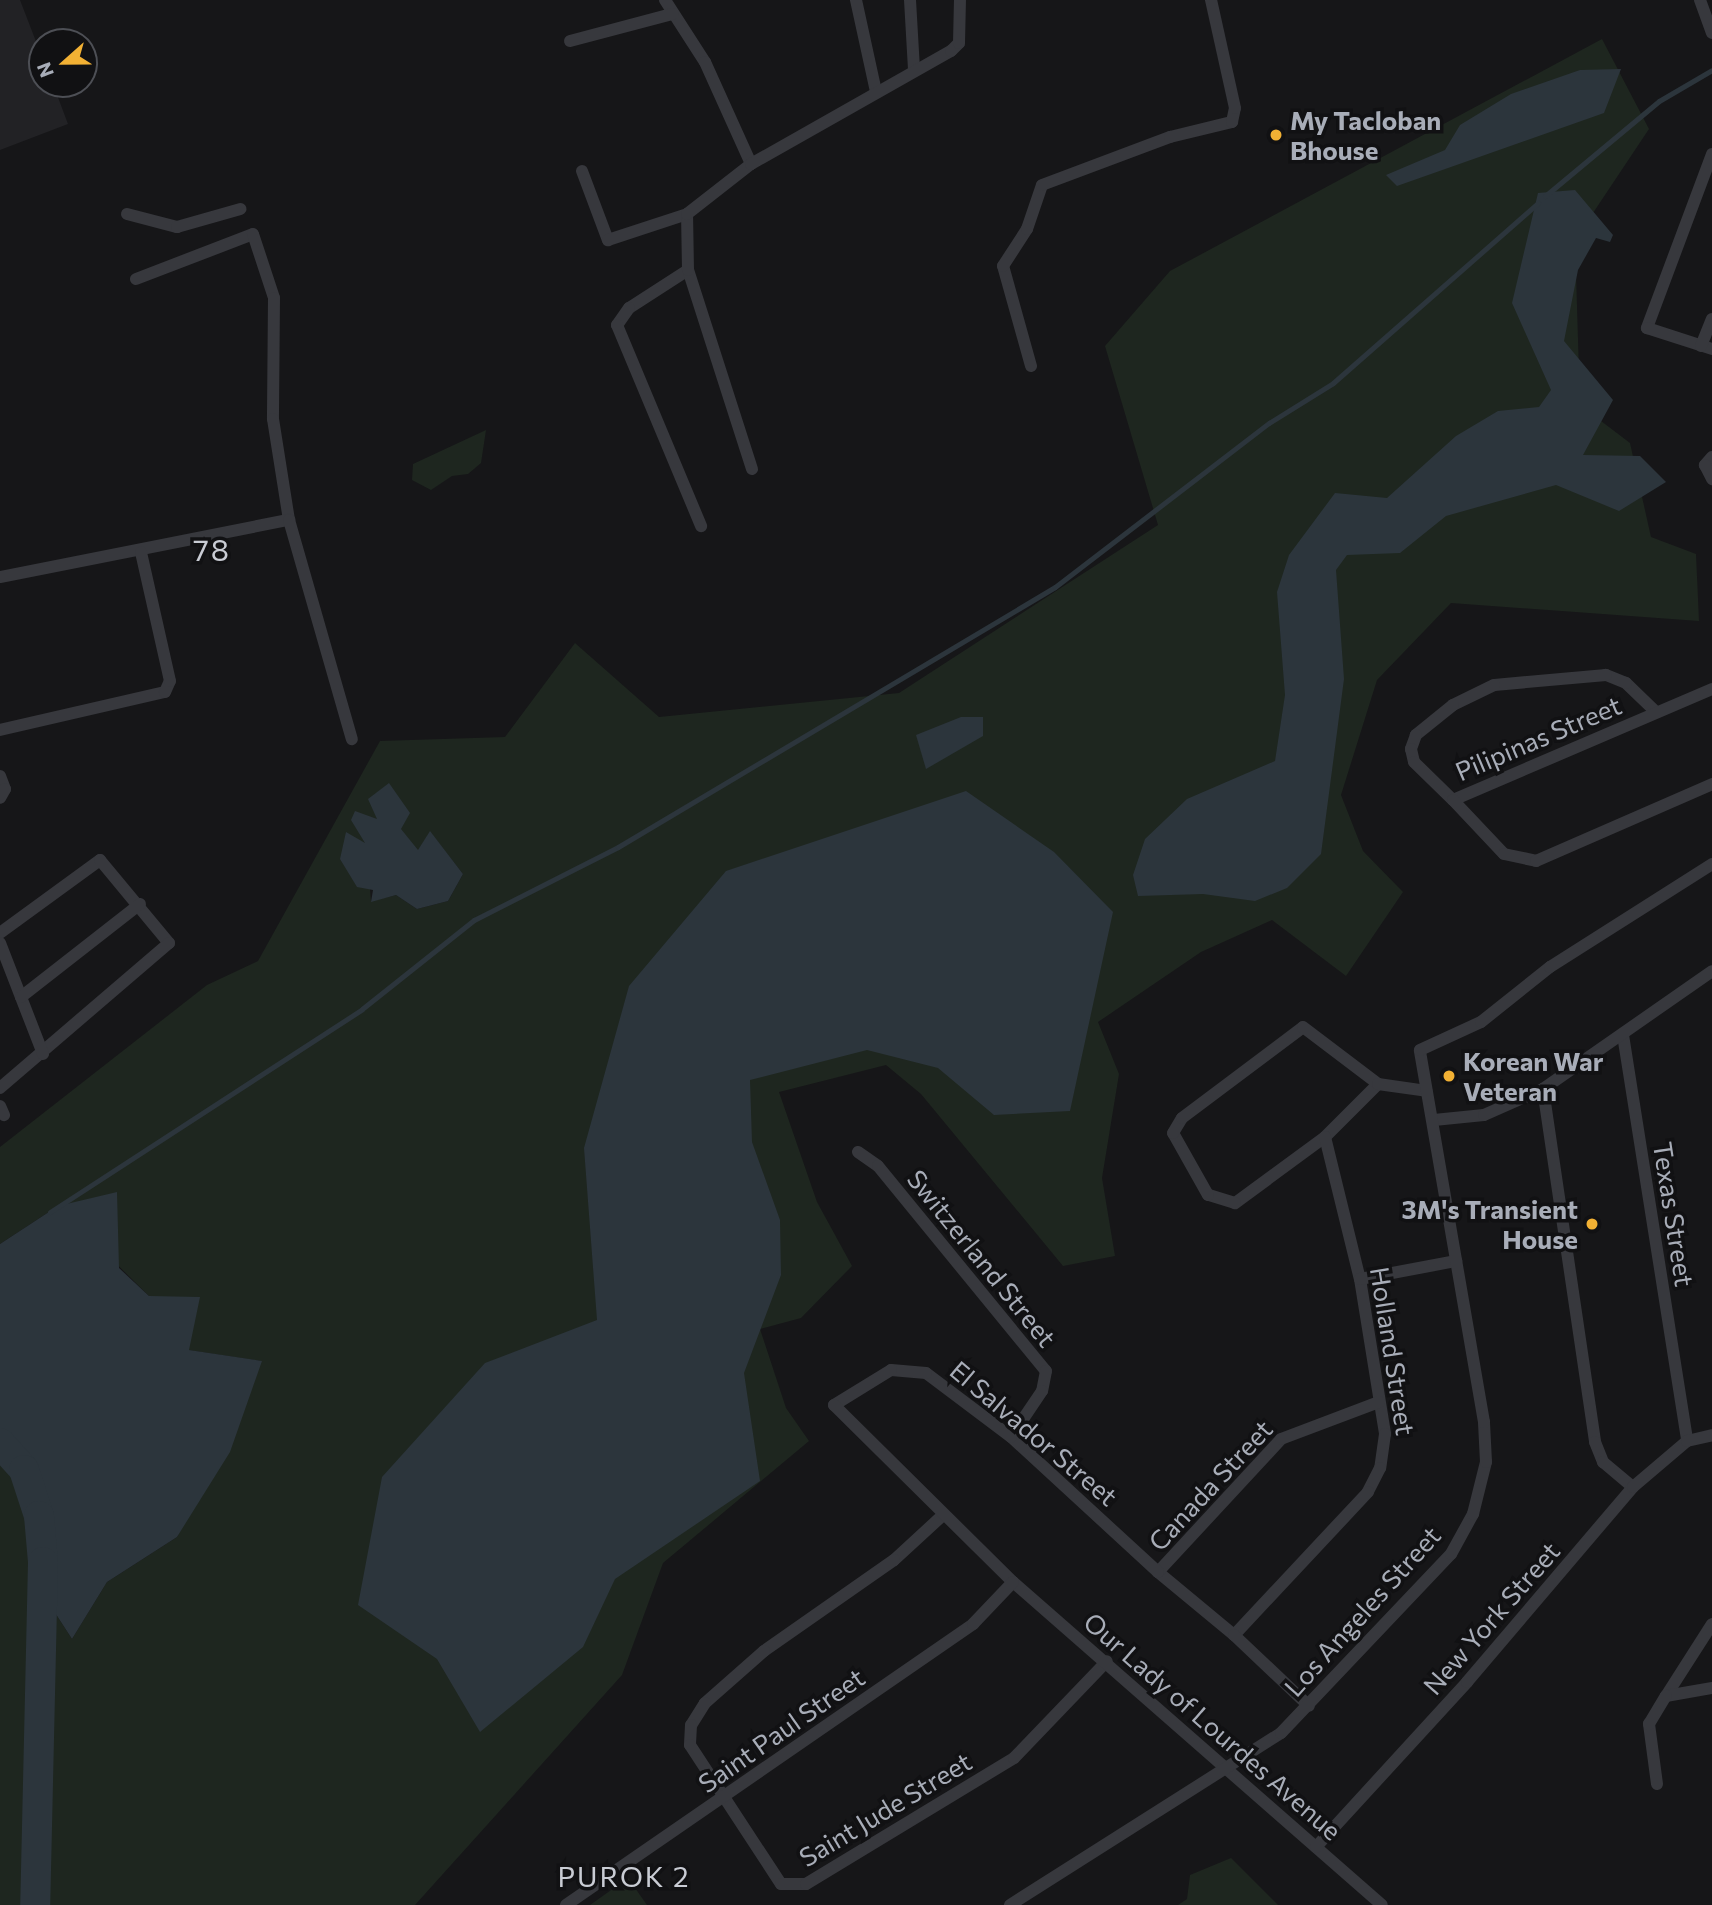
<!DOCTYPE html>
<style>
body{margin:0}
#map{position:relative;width:1712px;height:1905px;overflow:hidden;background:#161618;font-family:Commissioner,sans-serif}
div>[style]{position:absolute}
.built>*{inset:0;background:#222225}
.green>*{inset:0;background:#1e261f}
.water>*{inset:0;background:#2c353c}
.stream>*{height:5px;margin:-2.5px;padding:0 2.5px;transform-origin:2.5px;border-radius:2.5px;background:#2c353c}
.river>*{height:30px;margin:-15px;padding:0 15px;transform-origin:15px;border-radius:15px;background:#2c353c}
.minor>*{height:12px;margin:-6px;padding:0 6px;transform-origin:6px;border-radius:6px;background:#37383d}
.dots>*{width:19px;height:19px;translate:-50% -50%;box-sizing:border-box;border:4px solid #111113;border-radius:50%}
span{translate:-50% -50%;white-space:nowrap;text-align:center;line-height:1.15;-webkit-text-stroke:7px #111113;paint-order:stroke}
.poi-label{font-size:26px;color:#a8adb8;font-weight:700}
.left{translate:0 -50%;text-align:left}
.right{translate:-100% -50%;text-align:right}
.street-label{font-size:26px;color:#a8adb8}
.neighbourhood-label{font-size:28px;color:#c9ccd4;letter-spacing:2px}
.quarter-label{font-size:30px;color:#c9ccd4;letter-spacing:2px}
.north{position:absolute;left:28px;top:28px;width:70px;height:70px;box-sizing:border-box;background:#111113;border:2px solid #4d4f55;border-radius:50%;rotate:249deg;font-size:19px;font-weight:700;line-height:28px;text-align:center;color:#a8adb8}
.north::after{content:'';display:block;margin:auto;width:24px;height:32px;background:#f2b134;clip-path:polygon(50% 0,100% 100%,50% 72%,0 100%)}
</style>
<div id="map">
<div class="built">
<div style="clip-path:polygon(0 0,20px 0,42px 57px,42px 84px,53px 84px,68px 124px,0 150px)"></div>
</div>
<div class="green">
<div style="clip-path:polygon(evenodd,1602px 39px,1649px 129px,1575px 240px,1580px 405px,1630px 443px,1651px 537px,1696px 554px,1699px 621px,1451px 603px,1377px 680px,1341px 795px,1363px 851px,1403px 892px,1346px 976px,1272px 920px,1201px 952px,1098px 1022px,1119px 1074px,1102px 1178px,1115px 1256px,1063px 1266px,921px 1094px,886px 1065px,779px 1092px,817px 1202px,852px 1266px,801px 1318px,760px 1329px,786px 1408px,809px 1441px,663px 1563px,622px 1675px,415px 1905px,0 1905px,0 1429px,31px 1464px,41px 1591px,72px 1639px,107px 1582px,177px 1537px,261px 1361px,188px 1350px,149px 1296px,58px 1206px,0 1244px,0 1147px,207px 985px,258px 961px,380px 741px,505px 737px,575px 643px,659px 717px,899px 693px,1158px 525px,1105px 346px,1170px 271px,1602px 39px,378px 819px,418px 851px,430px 832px,463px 874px,448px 901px,417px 909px,396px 895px,371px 901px,366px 844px,378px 819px)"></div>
<div style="clip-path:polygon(486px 430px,481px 463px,468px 474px,452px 476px,431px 490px,412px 480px,413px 464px)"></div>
<div style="clip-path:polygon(1231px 1858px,1278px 1905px,1178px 1905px,1187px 1899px,1190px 1875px)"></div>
<div style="clip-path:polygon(628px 1878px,647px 1905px,590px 1905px)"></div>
</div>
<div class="water">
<div style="clip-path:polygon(1621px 69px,1604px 113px,1397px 186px,1386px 175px,1445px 150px,1460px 125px,1511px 94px,1580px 70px)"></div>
<div style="clip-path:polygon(1575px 190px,1613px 235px,1610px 242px,1596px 238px,1578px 270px,1564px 341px,1613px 400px,1583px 455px,1640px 456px,1666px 482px,1619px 511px,1556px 485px,1446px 516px,1400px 553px,1347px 555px,1336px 570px,1344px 679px,1321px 854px,1287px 888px,1255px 901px,1203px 894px,1138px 896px,1133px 875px,1145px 839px,1187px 799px,1275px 761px,1285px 695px,1277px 592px,1289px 555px,1335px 493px,1387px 498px,1456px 436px,1498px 411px,1539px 407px,1551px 390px,1512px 303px,1538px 193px)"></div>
<div style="clip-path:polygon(961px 717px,983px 717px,983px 736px,926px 769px,916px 735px)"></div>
<div style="clip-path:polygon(389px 783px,410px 813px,401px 829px,418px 850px,430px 831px,463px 874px,448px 901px,417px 909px,396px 895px,371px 902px,373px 890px,357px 887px,340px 859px,346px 832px,365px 843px,351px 820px,355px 811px,377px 819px,368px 799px)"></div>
<div style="clip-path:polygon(966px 791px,1054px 852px,1113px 912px,1070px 1111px,994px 1115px,938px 1068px,867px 1050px,750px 1080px,752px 1142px,780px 1220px,781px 1275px,744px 1373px,760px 1481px,615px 1579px,583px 1647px,480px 1732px,437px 1659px,358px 1605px,382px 1477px,485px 1363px,597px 1320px,584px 1148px,629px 986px,726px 871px)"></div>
<div style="clip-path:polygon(117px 1192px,119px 1268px,149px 1296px,200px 1297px,189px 1350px,262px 1361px,230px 1452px,177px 1537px,107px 1582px,72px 1639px,41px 1591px,31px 1464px,0 1429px,0 1244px,58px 1206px)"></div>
</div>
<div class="stream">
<div style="left:1545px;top:196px;width:148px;rotate:-39.8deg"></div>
<div style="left:1659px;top:101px;width:61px;rotate:-30.3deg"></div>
<div style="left:50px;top:1212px;width:372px;rotate:-33deg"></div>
<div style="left:362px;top:1009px;width:143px;rotate:-38.5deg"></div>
<div style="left:474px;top:920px;width:161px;rotate:-26.9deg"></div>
<div style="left:618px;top:847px;width:508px;rotate:-30.75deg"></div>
<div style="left:1055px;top:587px;width:270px;rotate:-37.5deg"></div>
<div style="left:1269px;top:423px;width:75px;rotate:-32deg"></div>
<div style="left:1333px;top:383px;width:273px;rotate:-41.3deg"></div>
</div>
<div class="river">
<div style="left:0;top:1443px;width:36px;rotate:48deg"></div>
<div style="left:24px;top:1470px;width:48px;rotate:71.9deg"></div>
<div style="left:39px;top:1516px;width:46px;rotate:85deg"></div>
<div style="left:43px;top:1562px;width:343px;rotate:91.3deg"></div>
</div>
<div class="minor">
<div style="left:665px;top:0;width:74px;rotate:57.2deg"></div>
<div style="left:705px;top:62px;width:112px;rotate:65.7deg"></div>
<div style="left:856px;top:0;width:94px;rotate:77.7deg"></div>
<div style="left:910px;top:0;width:69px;rotate:86.7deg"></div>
<div style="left:1700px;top:0;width:35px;rotate:70deg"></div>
<div style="left:570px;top:41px;width:106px;rotate:-14.8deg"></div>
<div style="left:1712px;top:154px;width:186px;rotate:110.5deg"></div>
<div style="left:1647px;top:328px;width:68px;rotate:17.9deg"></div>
<div style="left:582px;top:171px;width:74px;rotate:69.4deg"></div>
<div style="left:608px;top:240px;width:83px;rotate:-18.2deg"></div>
<div style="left:127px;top:214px;width:52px;rotate:14.6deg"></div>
<div style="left:177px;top:227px;width:66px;rotate:-15.9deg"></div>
<div style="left:688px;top:270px;width:70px;rotate:147.2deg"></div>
<div style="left:629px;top:308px;width:21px;rotate:125deg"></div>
<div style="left:617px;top:325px;width:218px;rotate:67.3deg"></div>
<div style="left:136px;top:279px;width:125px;rotate:-21deg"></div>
<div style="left:253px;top:234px;width:67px;rotate:71.8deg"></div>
<div style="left:274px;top:298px;width:121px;rotate:90.5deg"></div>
<div style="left:273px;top:419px;width:102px;rotate:81deg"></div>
<div style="left:1701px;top:346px;width:29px;rotate:-68deg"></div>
<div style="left:1031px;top:366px;width:104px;rotate:-105.6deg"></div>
<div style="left:1003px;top:266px;width:44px;rotate:-57deg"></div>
<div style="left:1027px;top:229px;width:46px;rotate:-71.2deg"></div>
<div style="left:1042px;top:185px;width:137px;rotate:-20.6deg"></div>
<div style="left:1170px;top:137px;width:64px;rotate:-13.6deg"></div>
<div style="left:1232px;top:122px;width:14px;rotate:-78deg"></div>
<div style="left:1235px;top:108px;width:111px;rotate:-102.5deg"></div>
<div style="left:1712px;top:457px;width:11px;rotate:131deg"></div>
<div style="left:1705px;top:465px;width:16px;rotate:63deg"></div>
<div style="left:752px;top:469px;width:209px;rotate:-107.8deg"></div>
<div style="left:688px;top:270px;width:56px;rotate:-91deg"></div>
<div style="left:687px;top:214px;width:81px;rotate:-38deg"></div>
<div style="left:751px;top:164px;width:230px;rotate:-29.5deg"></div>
<div style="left:951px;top:51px;width:11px;rotate:-45deg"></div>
<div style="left:959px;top:43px;width:43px;rotate:-88.7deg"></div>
<div style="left:0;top:577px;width:295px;rotate:-11.2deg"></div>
<div style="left:289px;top:520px;width:228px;rotate:74deg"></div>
<div style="left:1656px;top:712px;width:42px;rotate:-136deg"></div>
<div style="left:1626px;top:683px;width:22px;rotate:-158deg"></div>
<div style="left:1606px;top:675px;width:112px;rotate:174.9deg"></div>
<div style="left:1494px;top:685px;width:46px;rotate:154deg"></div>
<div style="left:1453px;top:705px;width:48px;rotate:141deg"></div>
<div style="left:1416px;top:735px;width:15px;rotate:110deg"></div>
<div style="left:1411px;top:749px;width:13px;rotate:77deg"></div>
<div style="left:1414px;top:762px;width:54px;rotate:44.3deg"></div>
<div style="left:1453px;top:800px;width:282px;rotate:-23.2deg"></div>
<div style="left:0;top:730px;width:169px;rotate:-13deg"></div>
<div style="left:165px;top:692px;width:12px;rotate:-66deg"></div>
<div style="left:170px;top:681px;width:132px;rotate:-102.7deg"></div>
<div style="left:0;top:776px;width:14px;rotate:69deg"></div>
<div style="left:5px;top:789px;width:10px;rotate:119deg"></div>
<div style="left:1453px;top:800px;width:74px;rotate:46.6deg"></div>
<div style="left:1504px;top:854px;width:33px;rotate:12deg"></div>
<div style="left:1536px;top:861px;width:192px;rotate:-23.6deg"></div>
<div style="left:0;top:933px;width:124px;rotate:-36.1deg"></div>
<div style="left:100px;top:860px;width:108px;rotate:50.3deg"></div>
<div style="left:169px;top:943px;width:223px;rotate:139.4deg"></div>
<div style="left:0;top:943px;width:119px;rotate:68.8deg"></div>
<div style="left:21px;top:997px;width:151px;rotate:-38deg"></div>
<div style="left:1623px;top:1035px;width:411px;rotate:81deg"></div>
<div style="left:1378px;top:1084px;width:75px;rotate:135deg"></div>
<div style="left:1325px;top:1137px;width:112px;rotate:143.7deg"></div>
<div style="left:1235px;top:1203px;width:28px;rotate:-163deg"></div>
<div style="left:1208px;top:1195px;width:71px;rotate:-119.4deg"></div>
<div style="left:1173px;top:1133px;width:17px;rotate:-59deg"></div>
<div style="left:1182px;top:1118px;width:151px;rotate:-36.9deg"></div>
<div style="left:1303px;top:1027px;width:94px;rotate:37.2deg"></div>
<div style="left:1378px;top:1084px;width:49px;rotate:8.1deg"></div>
<div style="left:1543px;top:1089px;width:357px;rotate:81.6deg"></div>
<div style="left:1595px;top:1442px;width:22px;rotate:68deg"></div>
<div style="left:1603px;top:1462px;width:39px;rotate:40deg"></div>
<div style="left:0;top:1106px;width:10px;rotate:66deg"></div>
<div style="left:1434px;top:1120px;width:50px;rotate:-5.7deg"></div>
<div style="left:1484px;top:1115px;width:64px;rotate:-23.8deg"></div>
<div style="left:1543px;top:1089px;width:206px;rotate:-34.9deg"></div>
<div style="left:1325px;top:1137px;width:146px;rotate:76.2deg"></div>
<div style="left:1360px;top:1279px;width:157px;rotate:80.8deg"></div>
<div style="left:1385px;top:1434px;width:34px;rotate:98deg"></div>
<div style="left:1380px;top:1468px;width:27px;rotate:117deg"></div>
<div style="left:1368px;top:1492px;width:196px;rotate:133.1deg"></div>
<div style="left:1234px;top:1635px;width:99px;rotate:-140.3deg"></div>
<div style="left:1158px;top:1572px;width:181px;rotate:-47.2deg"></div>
<div style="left:1281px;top:1439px;width:105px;rotate:-20.7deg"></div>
<div style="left:858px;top:1152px;width:24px;rotate:35deg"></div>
<div style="left:878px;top:1166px;width:265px;rotate:50.7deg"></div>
<div style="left:1046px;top:1371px;width:20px;rotate:101deg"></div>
<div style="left:1042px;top:1391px;width:55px;rotate:124deg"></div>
<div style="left:1360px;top:1279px;width:98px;rotate:-10.6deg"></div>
<div style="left:943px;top:1515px;width:67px;rotate:137.4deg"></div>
<div style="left:894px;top:1560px;width:159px;rotate:145deg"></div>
<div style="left:764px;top:1651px;width:79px;rotate:138.6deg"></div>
<div style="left:705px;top:1703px;width:26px;rotate:122deg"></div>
<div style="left:691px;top:1725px;width:20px;rotate:93deg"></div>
<div style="left:690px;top:1745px;width:166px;rotate:56.8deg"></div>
<div style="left:781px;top:1884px;width:25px"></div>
<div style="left:806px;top:1884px;width:243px;rotate:-31.2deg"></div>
<div style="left:1014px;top:1758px;width:134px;rotate:-46.2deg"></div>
<div style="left:1158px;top:1572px;width:200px;rotate:-137.4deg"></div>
<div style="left:1011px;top:1437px;width:106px;rotate:-143deg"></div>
<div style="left:926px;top:1373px;width:35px;rotate:-175deg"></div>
<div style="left:891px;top:1370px;width:67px;rotate:148.4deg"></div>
<div style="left:834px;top:1405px;width:252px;rotate:44.7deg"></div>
<div style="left:1013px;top:1582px;width:490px;rotate:41.2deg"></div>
<div style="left:1712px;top:1624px;width:85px;rotate:122.6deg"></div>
<div style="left:1666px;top:1696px;width:47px;rotate:-9.9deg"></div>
<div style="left:1234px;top:1635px;width:103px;rotate:43.4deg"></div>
<div style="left:1657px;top:1784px;width:61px;rotate:-97.6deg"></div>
<div style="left:1649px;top:1724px;width:33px;rotate:-59deg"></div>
<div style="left:1316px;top:1847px;width:224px;rotate:-47.5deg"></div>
<div style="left:1467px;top:1682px;width:256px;rotate:-49.6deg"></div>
<div style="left:1633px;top:1487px;width:71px;rotate:-40.4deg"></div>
<div style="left:1687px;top:1441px;width:26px;rotate:-13deg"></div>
<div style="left:566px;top:1905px;width:495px;rotate:-34.6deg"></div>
<div style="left:973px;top:1624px;width:58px;rotate:-46.4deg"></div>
<div style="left:1010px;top:1905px;width:321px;rotate:-32.4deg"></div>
<div style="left:1281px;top:1733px;width:247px;rotate:-46.5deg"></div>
<div style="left:1451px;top:1554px;width:46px;rotate:-61.2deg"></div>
<div style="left:1473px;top:1514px;width:54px;rotate:-76deg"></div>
<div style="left:1486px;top:1462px;width:40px;rotate:-92.9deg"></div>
<div style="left:1484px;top:1422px;width:377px;rotate:-99.8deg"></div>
<div style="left:1420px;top:1050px;width:67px;rotate:-24.7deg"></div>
<div style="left:1481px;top:1022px;width:88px;rotate:-38.6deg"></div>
<div style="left:1550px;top:967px;width:192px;rotate:-32.4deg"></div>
</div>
<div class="dots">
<div style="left:1276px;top:135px;background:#f2b134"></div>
<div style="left:1449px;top:1076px;background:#f2b134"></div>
<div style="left:1592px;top:1224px;background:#f2b134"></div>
</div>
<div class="poi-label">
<span class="left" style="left:1290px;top:135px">My Tacloban<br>Bhouse</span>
<span class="left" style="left:1463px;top:1076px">Korean War<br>Veteran</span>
<span class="right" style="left:1578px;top:1224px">3M's Transient<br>House</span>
</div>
<div class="street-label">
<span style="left:1538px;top:738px;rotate:-23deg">Pilipinas Street</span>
<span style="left:1674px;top:1214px;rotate:81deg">Texas Street</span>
<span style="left:982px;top:1258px;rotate:51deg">Switzerland Street</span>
<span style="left:1393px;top:1351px;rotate:81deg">Holland Street</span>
<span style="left:1034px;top:1433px;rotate:40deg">El Salvador Street</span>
<span style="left:1210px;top:1485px;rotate:-47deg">Canada Street</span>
<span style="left:1362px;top:1611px;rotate:-48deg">Los Angeles Street</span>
<span style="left:1491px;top:1618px;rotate:-49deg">New York Street</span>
<span style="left:1213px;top:1726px;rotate:41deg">Our Lady of Lourdes Avenue</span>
<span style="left:781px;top:1730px;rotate:-35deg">Saint Paul Street</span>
<span style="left:885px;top:1809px;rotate:-31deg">Saint Jude Street</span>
</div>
<div class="neighbourhood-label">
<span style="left:624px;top:1876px">PUROK 2</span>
</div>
<div class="quarter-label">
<span style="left:212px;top:549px">78</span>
</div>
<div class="north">N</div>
</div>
